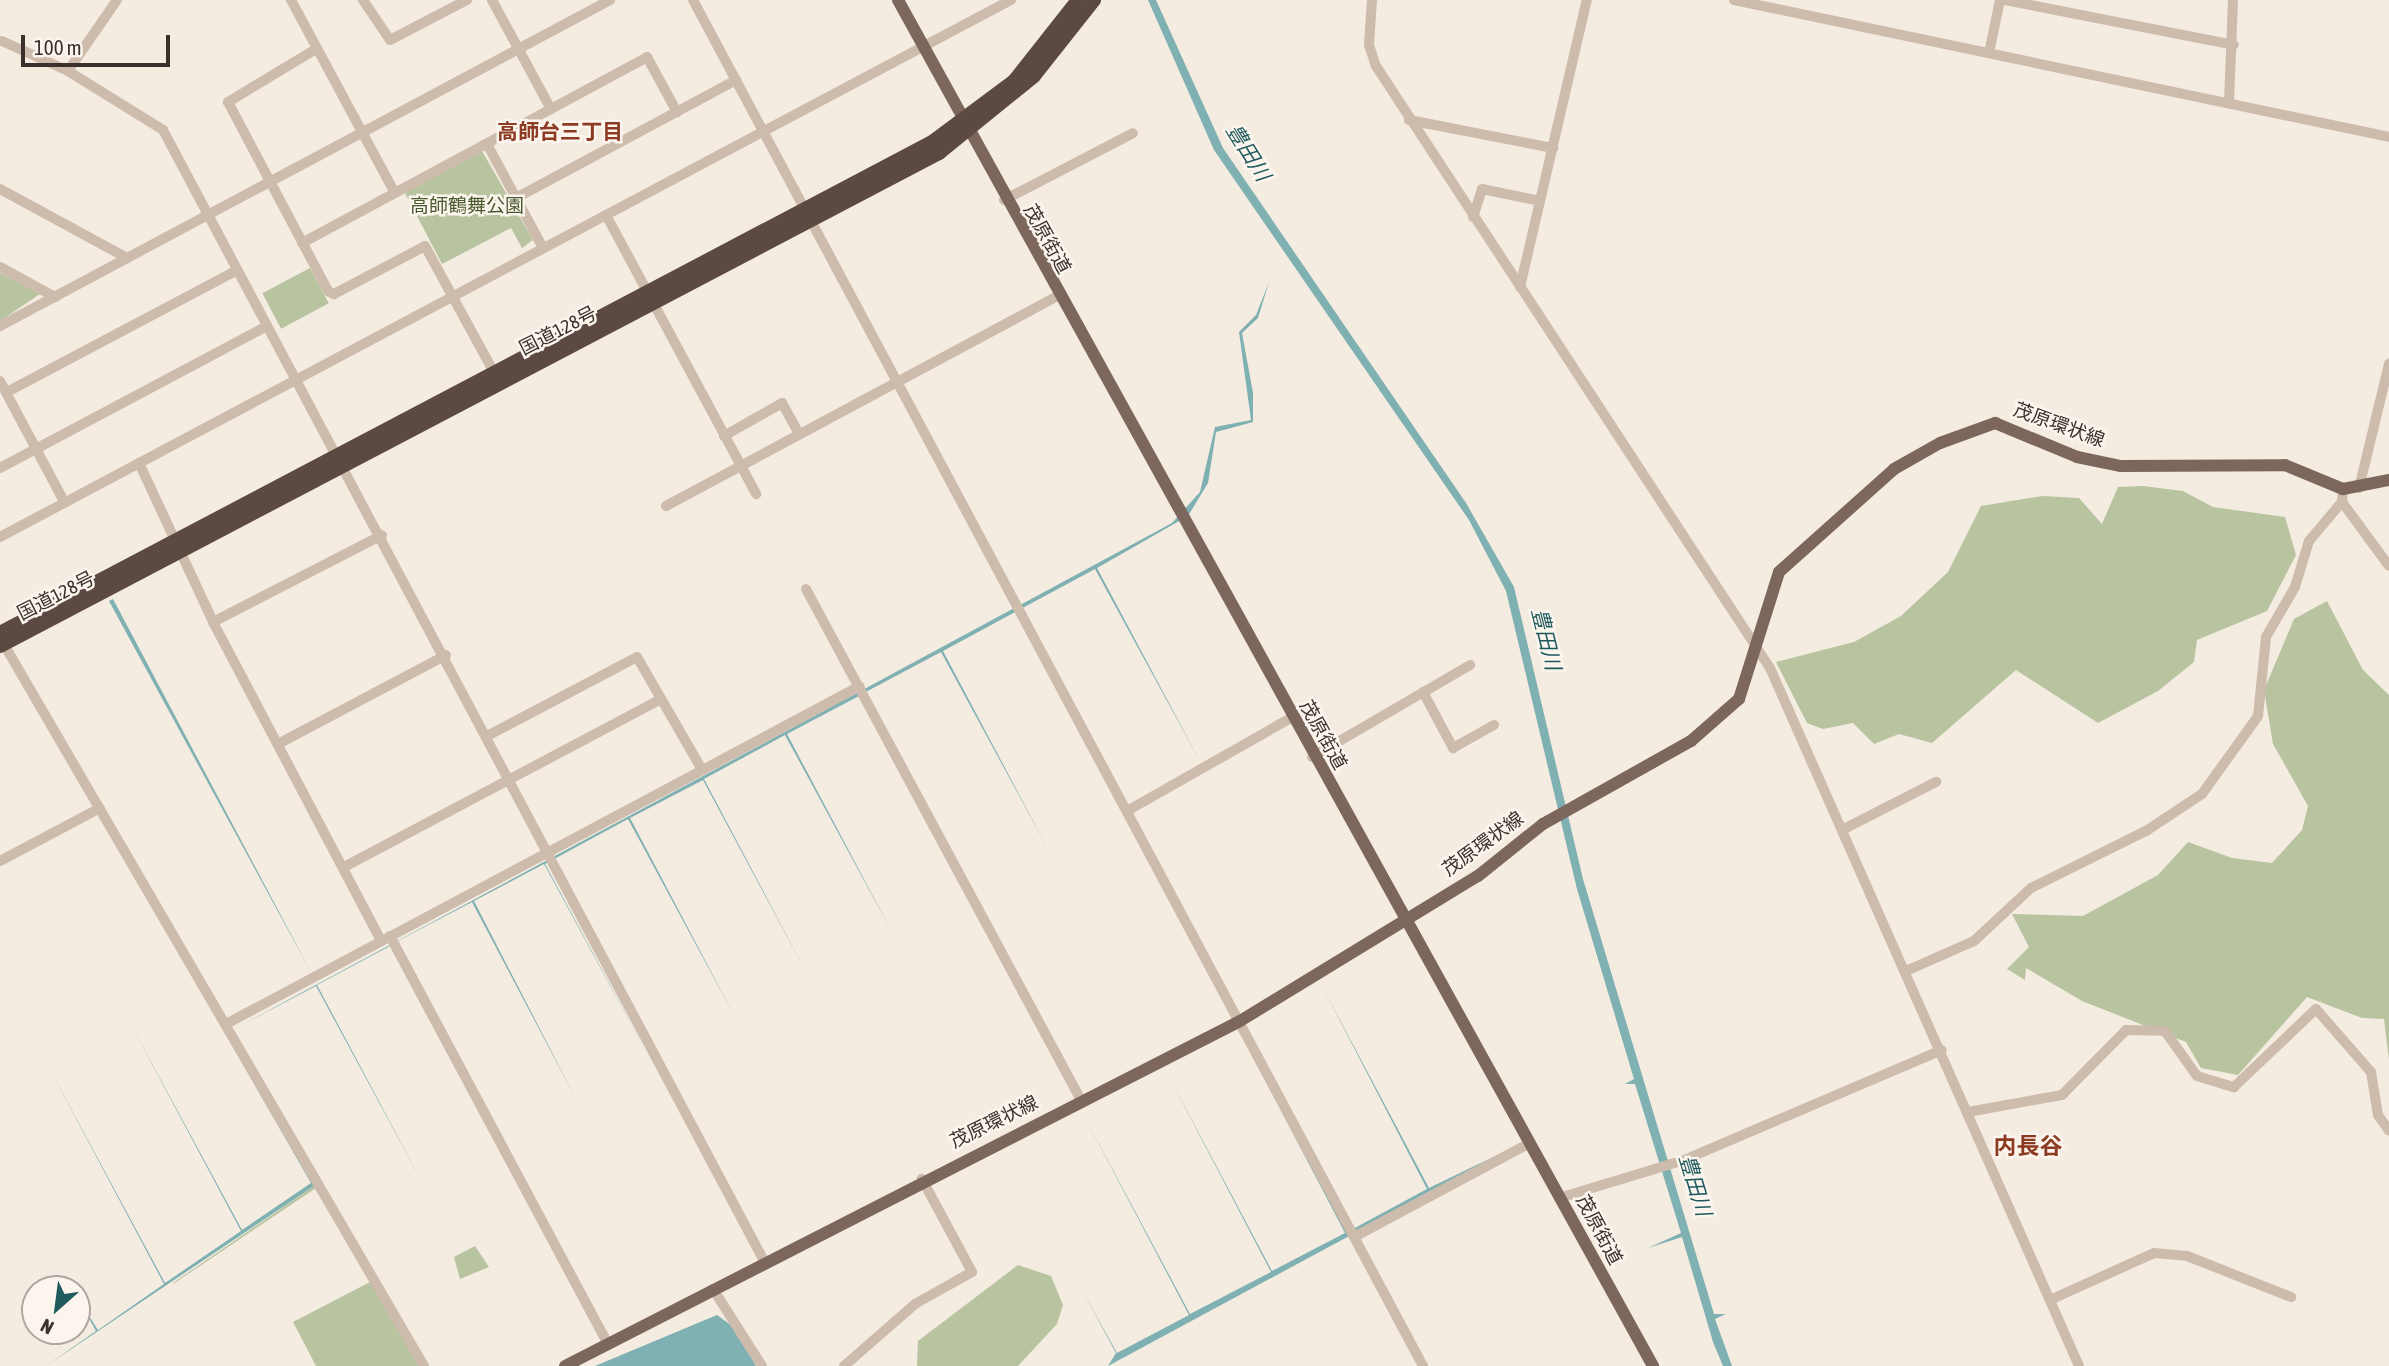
<!DOCTYPE html>
<html>
<head>
<meta charset="utf-8">
<style>
	body { margin:0 }
	#map { position:relative; width:2389px; height:1366px; overflow:hidden; background:#f4ebe1; font-family:"Asap Condensed","Noto Sans JP",sans-serif }
	div>[style] { position:absolute }
	.green>* { inset:0; background:#b8c4a0; transform-origin:0 0 }
	.water>* { inset:0; background:#7fb0b2 }
	.minor>* { height:10px; margin:-5px; padding:0 5px; transform-origin:5px; border-radius:5px; background:#cdbbac }
	.major>* { height:12px; margin:-6px; padding:0 6px; transform-origin:6px; border-radius:6px; background:#7d675c }
	.highway>* { height:14px; margin:-7px; padding:0 7px; transform-origin:7px; border-radius:7px; background:#5c4a42 }
	span { translate:-50% -50%; white-space:nowrap; text-align:center; line-height:1.15; -webkit-text-stroke:5px #fbf5ee; paint-order:stroke }
	.park-label { font-size:19px; color:#4a5a2e }
	.street-label { font-size:19px; color:#3b302b }
	.neighbourhood-label { font-size:21px; color:#8c3b22; font-weight:700 }
	.water-label { font-size:21px; color:#1f5a5e; font-style:italic }
	.quarter-label { font-size:23px; color:#8c3b22; font-weight:700 }
	.north { position:absolute; left:21px; top:1275px; width:70px; height:70px; box-sizing:border-box; background:#fbf5ee; border:2px solid #aea6a0; border-radius:50%; rotate:208deg; font-size:19px; font-weight:700; line-height:28px; text-align:center; color:#3b302b }
	.north::after { content:''; display:block; margin:auto; width:24px; height:32px; background:#1f5a5e; clip-path:polygon(50% 0,100% 100%,50% 72%,0 100%) }
	.scale { position:absolute; left:21px; top:35px; width:149px; height:32px; box-sizing:border-box; border:4px solid #3b302b; border-top:0; padding-left:9px; font-size:21px; line-height:24px; white-space:nowrap; color:#3b302b; -webkit-text-stroke:5px #fbf5ee; paint-order:stroke }
</style>
</head>
<body>
<div id="map">
	<div class="green">
		<div style="clip-path:polygon(482px 151px,533px 240px,522px 248px,511px 228px,442px 264px,405px 193px)"></div>
		<div style="left:310px;top:268px;width:40px;height:54px;rotate:62deg"></div>
		<div style="clip-path:polygon(0 273px,40px 294px,0 321px)"></div>
		<div style="clip-path:polygon(2143px 486px,2183px 491px,2213px 507px,2285px 517px,2296px 555px,2267px 611px,2197px 640px,2194px 662px,2158px 691px,2098px 723px,2016px 670px,1932px 743px,1899px 734px,1874px 744px,1853px 723px,1823px 729px,1807px 723px,1776px 662px,1854px 642px,1901px 616px,1948px 572px,1981px 506px,2042px 496px,2079px 498px,2102px 524px,2118px 487px)"></div>
		<div style="clip-path:polygon(2327px 601px,2363px 670px,2389px 695px,2389px 1060px,2384px 1019px,2362px 1018px,2307px 997px,2238px 1075px,2201px 1068px,2186px 1042px,2082px 1001px,2026px 968px,2025px 980px,2007px 969px,2029px 947px,2012px 914px,2083px 916px,2158px 875px,2188px 842px,2232px 858px,2272px 863px,2302px 830px,2308px 806px,2273px 744px,2264px 690px,2294px 619px)"></div>
		<div style="clip-path:polygon(314px 1186px,316px 1188px,173px 1284px,173px 1283px)"></div>
		<div style="clip-path:polygon(318px 1192px,419px 1365px,418px 1366px,316px 1366px,293px 1322px,370px 1282px)"></div>
		<div style="clip-path:polygon(475px 1246px,489px 1267px,460px 1279px,454px 1257px)"></div>
		<div style="clip-path:polygon(1018px 1265px,1051px 1276px,1063px 1305px,1057px 1324px,1018px 1366px,917px 1366px,918px 1341px)"></div>
	</div>
	<div class="water">
		<div style="clip-path:polygon(1148px 0,1156px 0,1223px 148px,1466px 503px,1514px 587px,1583px 879px,1714px 1314px,1726px 1314px,1715px 1319px,1732px 1366px,1723px 1366px,1713px 1342px,1682px 1237px,1648px 1248px,1681px 1233px,1635px 1084px,1625px 1084px,1634px 1079px,1577px 889px,1506px 591px,1469px 520px,1214px 150px)"></div>
		<div style="clip-path:polygon(1269px 282px,1258px 318px,1242px 333px,1253px 393px,1253px 422px,1216px 432px,1208px 483px,1188px 516px,1097px 568px,1202px 765px,1095px 569px,943px 651px,1048px 849px,941px 652px,860px 695px,964px 893px,859px 696px,787px 734px,892px 932px,785px 735px,704px 779px,807px 974px,703px 780px,630px 818px,735px 1017px,628px 819px,545px 864px,650px 1059px,544px 864px,474px 901px,577px 1101px,472px 902px,398px 941px,503px 1138px,496px 1144px,390px 946px,317px 985px,423px 1184px,316px 986px,236px 1028px,1172px 523px,1200px 492px,1215px 427px,1251px 420px,1239px 332px,1256px 315px)"></div>
		<div style="clip-path:polygon(113px 599px,312px 974px,109px 601px)"></div>
		<div style="clip-path:polygon(198px 986px,314px 1186px,46px 1366px,96px 1331px,77px 1297px,98px 1330px,164px 1284px,48px 1066px,165px 1283px,241px 1231px,130px 1023px,242px 1230px,311px 1183px)"></div>
		<div style="clip-path:polygon(1323px 988px,1429px 1188px,1518px 1145px,1108px 1366px,1116px 1353px,1082px 1290px,1117px 1353px,1189px 1315px,1083px 1114px,1190px 1314px,1271px 1272px,1168px 1075px,1272px 1271px,1345px 1233px,1242px 1036px,1353px 1229px,1427px 1189px)"></div>
		<div style="clip-path:polygon(717px 1315px,735px 1328px,756px 1366px,595px 1366px)"></div>
	</div>
	<div class="minor">
		<div style="left:291px;top:0;width:219px;rotate:61.7deg"></div>
		<div style="left:363px;top:0;width:48px;rotate:56deg"></div>
		<div style="left:390px;top:40px;width:87px;rotate:-27.5deg"></div>
		<div style="left:492px;top:0;width:124px;rotate:61.6deg"></div>
		<div style="left:693px;top:0;width:1549px;rotate:61.88deg"></div>
		<div style="left:1372px;top:0;width:45px;rotate:93.8deg"></div>
		<div style="left:1369px;top:45px;width:22px;rotate:72deg"></div>
		<div style="left:1376px;top:66px;width:719px;rotate:56.8deg"></div>
		<div style="left:1770px;top:668px;width:763px;rotate:66.12deg"></div>
		<div style="left:1734px;top:0;width:669px;rotate:11.81deg"></div>
		<div style="left:2005px;top:0;width:233px;rotate:11.1deg"></div>
		<div style="left:2px;top:41px;width:72px;rotate:24.4deg"></div>
		<div style="left:68px;top:71px;width:112px;rotate:31.8deg"></div>
		<div style="left:163px;top:130px;width:1281px;rotate:62.01deg"></div>
		<div style="left:316px;top:49px;width:103px;rotate:148.9deg"></div>
		<div style="left:228px;top:102px;width:214px;rotate:62.1deg"></div>
		<div style="left:328px;top:291px;width:7px;rotate:27deg"></div>
		<div style="left:334px;top:294px;width:103px;rotate:-27.8deg"></div>
		<div style="left:425px;top:246px;width:148px;rotate:61.4deg"></div>
		<div style="left:1989px;top:53px;width:54px;rotate:-78.3deg"></div>
		<div style="left:68px;top:71px;width:86px;rotate:-55.4deg"></div>
		<div style="left:2229px;top:103px;width:103px;rotate:-87.8deg"></div>
		<div style="left:1409px;top:120px;width:147px;rotate:11deg"></div>
		<div style="left:487px;top:144px;width:118px;rotate:61.7deg"></div>
		<div style="left:0;top:189px;width:145px;rotate:28.5deg"></div>
		<div style="left:516px;top:198px;width:250px;rotate:-28.2deg"></div>
		<div style="left:1004px;top:200px;width:145px;rotate:-27.4deg"></div>
		<div style="left:606px;top:215px;width:317px;rotate:61.7deg"></div>
		<div style="left:1473px;top:217px;width:29px;rotate:-72deg"></div>
		<div style="left:1482px;top:189px;width:59px;rotate:11.7deg"></div>
		<div style="left:302px;top:243px;width:392px;rotate:-28.3deg"></div>
		<div style="left:647px;top:57px;width:63px;rotate:61.4deg"></div>
		<div style="left:0;top:267px;width:63px;rotate:28.6deg"></div>
		<div style="left:1520px;top:287px;width:295px;rotate:-76.9deg"></div>
		<div style="left:0;top:326px;width:692px;rotate:-28.12deg"></div>
		<div style="left:0;top:381px;width:138px;rotate:62deg"></div>
		<div style="left:7px;top:392px;width:260px;rotate:-27.9deg"></div>
		<div style="left:724px;top:436px;width:67px;rotate:-29.6deg"></div>
		<div style="left:782px;top:403px;width:35px;rotate:61deg"></div>
		<div style="left:139px;top:463px;width:175px;rotate:65deg"></div>
		<div style="left:213px;top:622px;width:360px;rotate:62.2deg"></div>
		<div style="left:0;top:468px;width:302px;rotate:-28deg"></div>
		<div style="left:2359px;top:488px;width:128px;rotate:-76.4deg"></div>
		<div style="left:2342px;top:502px;width:79px;rotate:53.7deg"></div>
		<div style="left:666px;top:506px;width:444px;rotate:-28.2deg"></div>
		<div style="left:0;top:537px;width:1145px;rotate:-27.98deg"></div>
		<div style="left:806px;top:589px;width:583px;rotate:61.72deg"></div>
		<div style="left:213px;top:622px;width:190px;rotate:-27.2deg"></div>
		<div style="left:2px;top:641px;width:839px;rotate:59.8deg"></div>
		<div style="left:1423px;top:692px;width:64px;rotate:61.8deg"></div>
		<div style="left:1453px;top:748px;width:47px;rotate:-29.3deg"></div>
		<div style="left:489px;top:735px;width:167px;rotate:-27.8deg"></div>
		<div style="left:637px;top:657px;width:128px;rotate:60deg"></div>
		<div style="left:278px;top:744px;width:190px;rotate:-27.9deg"></div>
		<div style="left:1312px;top:757px;width:183px;rotate:-30.2deg"></div>
		<div style="left:1127px;top:811px;width:189px;rotate:-29.6deg"></div>
		<div style="left:1842px;top:830px;width:106px;rotate:-27.1deg"></div>
		<div style="left:0;top:861px;width:113px;rotate:-27.9deg"></div>
		<div style="left:344px;top:867px;width:357px;rotate:-27.9deg"></div>
		<div style="left:390px;top:936px;width:463px;rotate:61.9deg"></div>
		<div style="left:1906px;top:971px;width:74px;rotate:-23.8deg"></div>
		<div style="left:1974px;top:941px;width:78px;rotate:-42.9deg"></div>
		<div style="left:2031px;top:888px;width:128px;rotate:-26.4deg"></div>
		<div style="left:2146px;top:831px;width:67px;rotate:-33.5deg"></div>
		<div style="left:2202px;top:794px;width:96px;rotate:-54.3deg"></div>
		<div style="left:2258px;top:716px;width:79px;rotate:-84.2deg"></div>
		<div style="left:2266px;top:637px;width:58px;rotate:-59.9deg"></div>
		<div style="left:2295px;top:587px;width:48px;rotate:-73.1deg"></div>
		<div style="left:2309px;top:541px;width:51px;rotate:-49.8deg"></div>
		<div style="left:2342px;top:502px;width:13px;rotate:-86deg"></div>
		<div style="left:226px;top:1024px;width:718px;rotate:-28.06deg"></div>
		<div style="left:1968px;top:1112px;width:96px;rotate:-10.3deg"></div>
		<div style="left:2062px;top:1095px;width:91px;rotate:-45.4deg"></div>
		<div style="left:2126px;top:1030px;width:39px;rotate:1deg"></div>
		<div style="left:2165px;top:1031px;width:55px;rotate:54.6deg"></div>
		<div style="left:2197px;top:1076px;width:39px;rotate:17deg"></div>
		<div style="left:2234px;top:1087px;width:113px;rotate:-43.6deg"></div>
		<div style="left:2316px;top:1009px;width:84px;rotate:48.9deg"></div>
		<div style="left:2371px;top:1072px;width:44px;rotate:80.8deg"></div>
		<div style="left:2378px;top:1115px;width:19px;rotate:55deg"></div>
		<div style="left:1559px;top:1198px;width:131px;rotate:-16.9deg"></div>
		<div style="left:1684px;top:1160px;width:280px;rotate:-23.1deg"></div>
		<div style="left:1354px;top:1237px;width:197px;rotate:-28.1deg"></div>
		<div style="left:713px;top:1289px;width:91px;rotate:57.5deg"></div>
		<div style="left:2050px;top:1300px;width:114px;rotate:-24.3deg"></div>
		<div style="left:2154px;top:1253px;width:33px;rotate:5deg"></div>
		<div style="left:2187px;top:1256px;width:112px;rotate:21.5deg"></div>
		<div style="left:844px;top:1366px;width:94px;rotate:-41.1deg"></div>
		<div style="left:915px;top:1304px;width:65px;rotate:-29.3deg"></div>
		<div style="left:972px;top:1272px;width:106px;rotate:-118.3deg"></div>
	</div>
	<div class="major">
		<div style="left:898px;top:0;width:1561px;rotate:61.07deg"></div>
		<div style="left:565px;top:1366px;width:758px;rotate:-27.07deg"></div>
		<div style="left:1240px;top:1021px;width:279px;rotate:-31.4deg"></div>
		<div style="left:1478px;top:876px;width:83px;rotate:-38.7deg"></div>
		<div style="left:1543px;top:824px;width:170px;rotate:-29.3deg"></div>
		<div style="left:1691px;top:741px;width:64px;rotate:-41.2deg"></div>
		<div style="left:1739px;top:699px;width:133px;rotate:-72.5deg"></div>
		<div style="left:1779px;top:572px;width:154px;rotate:-41.8deg"></div>
		<div style="left:1894px;top:469px;width:53px;rotate:-29.5deg"></div>
		<div style="left:1940px;top:443px;width:59px;rotate:-20deg"></div>
		<div style="left:1995px;top:423px;width:89px;rotate:22.5deg"></div>
		<div style="left:2077px;top:457px;width:45px;rotate:11.6deg"></div>
		<div style="left:2121px;top:466px;width:164px;rotate:-0.3deg"></div>
		<div style="left:2285px;top:465px;width:63px;rotate:22.5deg"></div>
		<div style="left:2343px;top:489px;width:47px;rotate:-11.1deg"></div>
	</div>
	<div class="highway">
		<div style="left:0;top:633px;width:1053px;rotate:-27.78deg"></div>
		<div style="left:932px;top:142px;width:102px;rotate:-36.6deg"></div>
		<div style="left:1014px;top:81px;width:103px;rotate:-51.7deg"></div>
		<div style="left:0;top:646px;width:1061px;rotate:-27.7deg"></div>
		<div style="left:939px;top:153px;width:122px;rotate:-39deg"></div>
		<div style="left:1034px;top:76px;width:97px;rotate:-51.7deg"></div>
	</div>
	<div class="park-label">
		<span style="left:467px;top:206px">高師鶴舞公園</span>
	</div>
	<div class="street-label">
		<span style="left:1047px;top:239px;rotate:61deg">茂原街道</span>
		<span style="left:558px;top:331px;rotate:-27deg">国道128号</span>
		<span style="left:2059px;top:425px;rotate:20deg">茂原環状線</span>
		<span style="left:56px;top:596px;rotate:-27deg">国道128号</span>
		<span style="left:1323px;top:735px;rotate:61deg">茂原街道</span>
		<span style="left:1483px;top:844px;rotate:-36deg">茂原環状線</span>
		<span style="left:994px;top:1122px;rotate:-26deg">茂原環状線</span>
		<span style="left:1599px;top:1230px;rotate:62deg">茂原街道</span>
	</div>
	<div class="neighbourhood-label">
		<span style="left:560px;top:131px">高師台三丁目</span>
	</div>
	<div class="water-label">
		<span style="left:1249px;top:152px;rotate:58deg">豊田川</span>
		<span style="left:1547px;top:639px;rotate:76deg">豊田川</span>
		<span style="left:1696px;top:1185px;rotate:73deg">豊田川</span>
	</div>
	<div class="quarter-label">
		<span style="left:2028px;top:1146px">内長谷</span>
	</div>
	<div class="north">N</div>
	<div class="scale">100 m</div>
</div>
</body>
</html>
